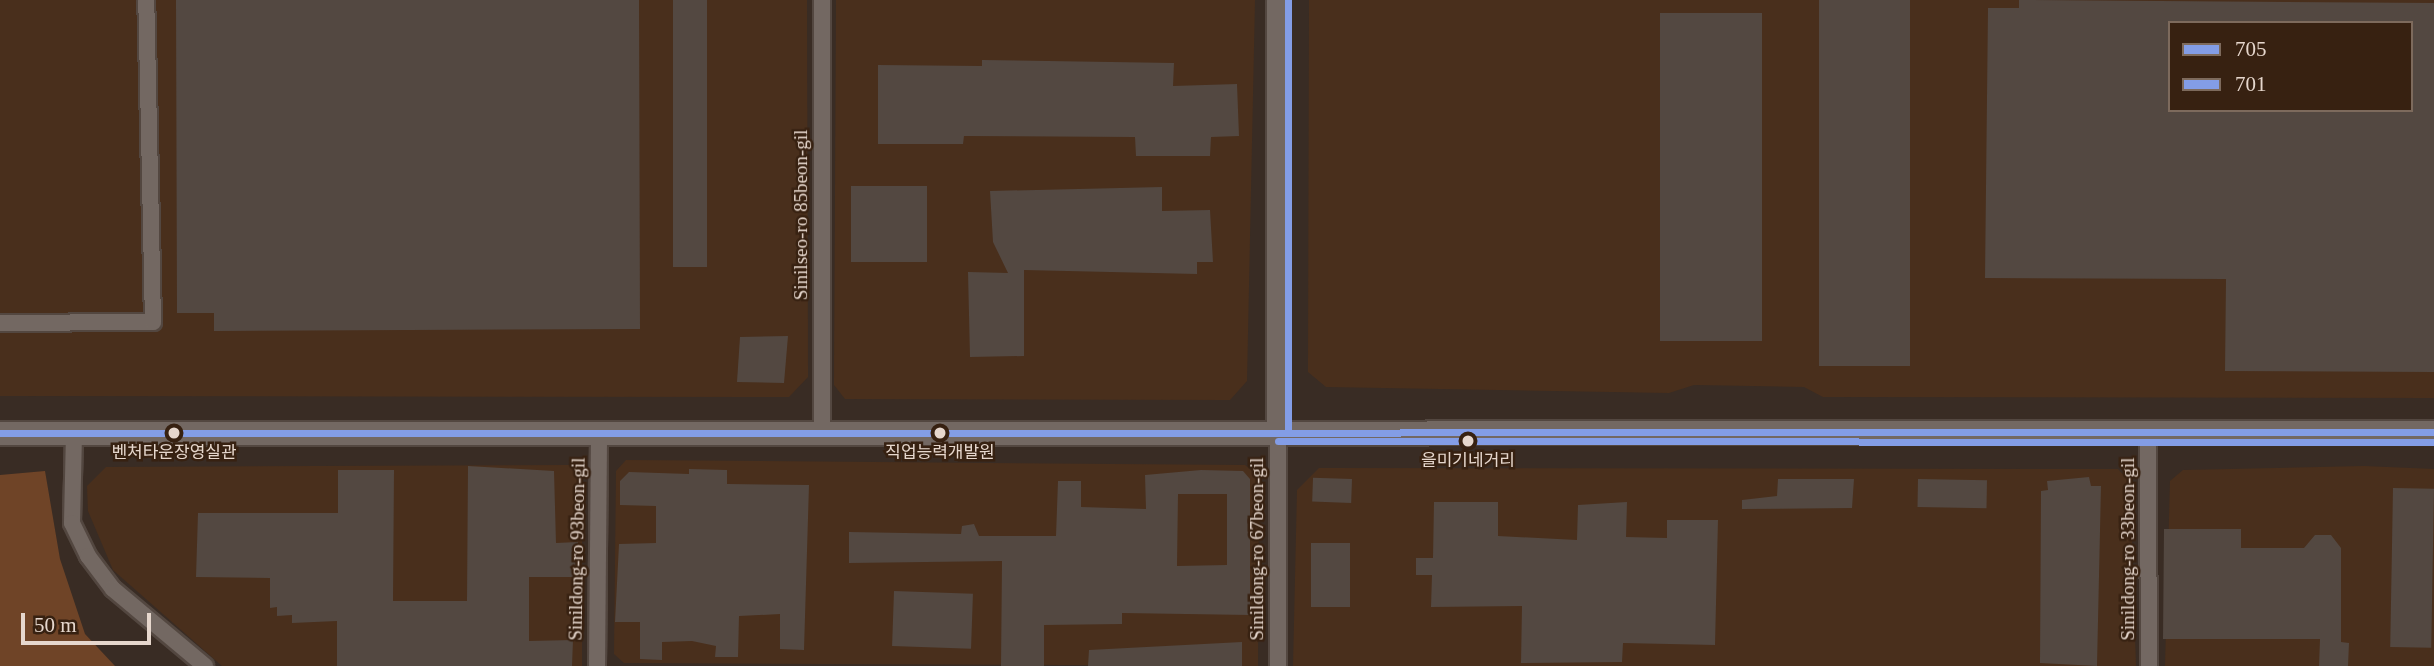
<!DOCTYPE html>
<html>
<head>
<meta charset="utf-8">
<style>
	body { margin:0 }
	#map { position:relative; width:2434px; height:666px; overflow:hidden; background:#392c24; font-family:"Times New Roman","Noto Sans KR",serif }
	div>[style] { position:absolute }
	.built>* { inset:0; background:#492f1c }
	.green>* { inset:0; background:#6f4427 }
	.building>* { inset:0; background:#534841; transform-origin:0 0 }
	.roads { filter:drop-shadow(2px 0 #534740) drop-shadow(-2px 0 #534740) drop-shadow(0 2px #534740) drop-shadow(0 -2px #534740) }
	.minor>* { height:16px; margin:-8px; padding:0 8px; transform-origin:8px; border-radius:8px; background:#736862 }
	.secondary>* { height:23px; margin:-11.5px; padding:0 11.5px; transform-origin:11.5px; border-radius:11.5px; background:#736862 }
	.bus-1>* { height:7px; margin:-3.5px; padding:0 3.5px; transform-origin:3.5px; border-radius:3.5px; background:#839de6 }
	.bus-2>* { height:7px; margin:-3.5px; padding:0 3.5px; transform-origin:3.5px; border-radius:3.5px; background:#839de6 }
	.dots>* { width:19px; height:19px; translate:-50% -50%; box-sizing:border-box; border:4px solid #372111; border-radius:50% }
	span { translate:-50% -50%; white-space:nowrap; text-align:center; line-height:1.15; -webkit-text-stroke:5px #372111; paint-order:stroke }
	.bus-label { font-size:17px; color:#e6d7cd }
	.street-label { font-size:19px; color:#e6d7cd }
	.legend { position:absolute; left:2168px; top:21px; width:245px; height:91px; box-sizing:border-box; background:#372111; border:2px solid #7d6a5c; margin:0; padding:9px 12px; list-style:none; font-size:21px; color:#e6d7cd }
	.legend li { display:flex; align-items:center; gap:14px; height:35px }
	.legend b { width:35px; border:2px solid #7d6a5c }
	.scale { position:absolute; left:21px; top:613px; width:130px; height:32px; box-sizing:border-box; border:4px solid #e6d7cd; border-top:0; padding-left:9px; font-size:21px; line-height:24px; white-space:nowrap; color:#e6d7cd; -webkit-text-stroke:5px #372111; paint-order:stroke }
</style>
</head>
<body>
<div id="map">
	<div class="built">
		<div style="clip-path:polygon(0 0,807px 0,808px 377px,789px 397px,0 396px)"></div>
		<div style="clip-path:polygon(836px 0,1255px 0,1247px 381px,1230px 400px,845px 399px,834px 385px)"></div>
		<div style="clip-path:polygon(evenodd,1309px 0,2434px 0,2434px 398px,1823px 397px,1804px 387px,1694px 385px,1669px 393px,1326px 387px,1308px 372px,1309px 0,2170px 23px,2411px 23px,2411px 110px,2170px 110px,2170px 23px)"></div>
		<div style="clip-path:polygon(626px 460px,1245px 465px,1259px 476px,1258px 666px,624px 663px,614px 654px,616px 471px)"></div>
		<div style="clip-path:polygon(569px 465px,582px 479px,582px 666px,222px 666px,113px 570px,88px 511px,87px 486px,106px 467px)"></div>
		<div style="clip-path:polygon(2364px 466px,2434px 469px,2434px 666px,2165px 666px,2170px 481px,2183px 470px)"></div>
		<div style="clip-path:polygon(1319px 468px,2118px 469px,2130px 482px,2136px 666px,1293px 666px,1297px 490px)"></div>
	</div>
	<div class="green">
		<div style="clip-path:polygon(45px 471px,60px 559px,85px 634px,115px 666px,0 666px,0 475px)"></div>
	</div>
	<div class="building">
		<div style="clip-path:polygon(176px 0,639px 0,640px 329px,214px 331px,214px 313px,177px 313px)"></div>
		<div style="left:673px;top:0;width:34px;height:267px"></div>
		<div style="left:1819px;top:0;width:91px;height:366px"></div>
		<div style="clip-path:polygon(evenodd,2019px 0,2434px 3px,2434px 372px,2225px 371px,2226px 279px,1985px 278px,1988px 8px,2019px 8px,2019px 0,2170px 23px,2411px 23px,2411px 110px,2170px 110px,2170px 23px)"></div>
		<div style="left:1762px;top:13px;width:328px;height:102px;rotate:90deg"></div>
		<div style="clip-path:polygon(982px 60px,1174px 63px,1173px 86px,1237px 84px,1239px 136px,1211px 137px,1210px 156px,1136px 156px,1135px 137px,964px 136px,963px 144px,878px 144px,878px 65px,982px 66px)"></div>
		<div style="left:851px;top:186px;width:76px;height:76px"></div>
		<div style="clip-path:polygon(1162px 187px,1162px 211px,1210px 210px,1213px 262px,1197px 262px,1197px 274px,1024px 270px,1024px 356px,970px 357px,968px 272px,1008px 273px,993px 242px,990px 191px)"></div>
		<div style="clip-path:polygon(788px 336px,784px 383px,737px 382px,740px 337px)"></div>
		<div style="clip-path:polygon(468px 466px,554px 471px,556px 543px,578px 542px,577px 577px,529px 577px,529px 641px,573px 640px,572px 666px,337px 666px,337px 621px,292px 623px,292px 615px,277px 616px,277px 607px,270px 608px,270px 578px,196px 577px,198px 513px,338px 513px,338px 470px,394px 470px,393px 601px,467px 601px)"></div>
		<div style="clip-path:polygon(689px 469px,727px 470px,727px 484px,809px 485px,804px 650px,780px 649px,780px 614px,739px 616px,738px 657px,715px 657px,716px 646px,692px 641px,662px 642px,662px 660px,640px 659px,640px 622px,615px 622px,619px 544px,656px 543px,656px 506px,620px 505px,620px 481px,629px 472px,689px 474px)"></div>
		<div style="clip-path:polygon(evenodd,1201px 470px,1243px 471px,1250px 479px,1250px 615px,1122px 613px,1122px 624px,1044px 625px,1044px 666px,1001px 666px,1002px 561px,849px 563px,849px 532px,961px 534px,962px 526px,974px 524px,979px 536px,1056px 536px,1058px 481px,1081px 481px,1081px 507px,1146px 509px,1145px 475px,1201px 470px,1178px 494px,1227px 494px,1227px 565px,1177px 566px,1178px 494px)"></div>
		<div style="clip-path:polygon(2089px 477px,2091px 486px,2101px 486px,2097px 666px,2040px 663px,2041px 491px,2048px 490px,2047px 481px)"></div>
		<div style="left:1352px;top:479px;width:24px;height:39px;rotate:92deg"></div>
		<div style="clip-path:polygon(1778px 479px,1854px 479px,1852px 508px,1742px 509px,1742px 500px,1777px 496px)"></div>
		<div style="left:1918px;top:479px;width:69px;height:28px;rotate:1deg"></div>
		<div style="left:2393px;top:488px;width:41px;height:159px;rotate:1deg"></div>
		<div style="clip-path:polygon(1434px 502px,1498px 502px,1498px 536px,1577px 540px,1578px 505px,1627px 502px,1626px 537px,1667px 538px,1667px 520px,1718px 520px,1715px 645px,1623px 643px,1622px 662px,1521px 663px,1522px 606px,1431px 607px,1432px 575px,1416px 575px,1416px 558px,1433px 558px)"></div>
		<div style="clip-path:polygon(2164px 529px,2241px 529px,2241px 548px,2304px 548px,2315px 535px,2331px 535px,2341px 548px,2341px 642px,2349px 643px,2348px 666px,2319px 666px,2320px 639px,2163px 639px)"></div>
		<div style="left:1311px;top:543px;width:39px;height:64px"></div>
		<div style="left:894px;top:591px;width:79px;height:55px;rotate:2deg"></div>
		<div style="clip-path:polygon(1242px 642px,1242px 666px,1088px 666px,1089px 650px)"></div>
	</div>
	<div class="roads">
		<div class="minor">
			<div style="left:822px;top:0;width:430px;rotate:90deg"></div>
			<div style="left:0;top:323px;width:153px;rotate:-0.4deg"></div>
			<div style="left:153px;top:322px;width:322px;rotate:-91.2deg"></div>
			<div style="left:1278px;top:431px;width:235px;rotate:90deg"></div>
			<div style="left:2148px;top:432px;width:234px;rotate:89.8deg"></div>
			<div style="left:74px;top:434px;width:89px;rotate:91.3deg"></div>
			<div style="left:72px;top:523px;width:37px;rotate:64deg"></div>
			<div style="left:88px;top:556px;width:41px;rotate:52.9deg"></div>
			<div style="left:113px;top:589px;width:120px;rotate:39.9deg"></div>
			<div style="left:597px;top:666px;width:234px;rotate:-89.5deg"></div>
		</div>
		<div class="secondary">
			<div style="left:1278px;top:431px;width:431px;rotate:-90deg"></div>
			<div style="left:0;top:433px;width:2434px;rotate:-0.02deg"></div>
		</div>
	</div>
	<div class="bus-1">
		<div style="left:0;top:433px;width:2434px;rotate:-0.02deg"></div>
	</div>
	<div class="bus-2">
		<div style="left:1288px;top:0;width:431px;rotate:90deg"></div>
		<div style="left:1278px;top:441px;width:1156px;rotate:0.05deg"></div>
	</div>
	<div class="dots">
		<div style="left:174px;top:433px;background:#e6d7cd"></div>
		<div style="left:940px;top:433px;background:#e6d7cd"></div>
		<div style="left:1468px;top:441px;background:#e6d7cd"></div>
	</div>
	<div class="bus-label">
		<span style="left:174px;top:453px">벤처타운장영실관</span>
		<span style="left:940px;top:453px">직업능력개발원</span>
		<span style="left:1468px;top:461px">을미기네거리</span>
	</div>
	<div class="street-label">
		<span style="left:801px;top:215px;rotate:-90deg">Sinilseo-ro 85beon-gil</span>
		<span style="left:577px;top:549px;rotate:-89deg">Sinildong-ro 93beon-gil</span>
		<span style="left:1257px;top:549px;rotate:-90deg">Sinildong-ro 67beon-gil</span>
		<span style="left:2128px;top:549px;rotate:-90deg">Sinildong-ro 33beon-gil</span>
	</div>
	<ul class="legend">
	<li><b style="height:9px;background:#839de6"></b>705</li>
	<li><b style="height:9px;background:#839de6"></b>701</li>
	</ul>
	<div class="scale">50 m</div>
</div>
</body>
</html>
